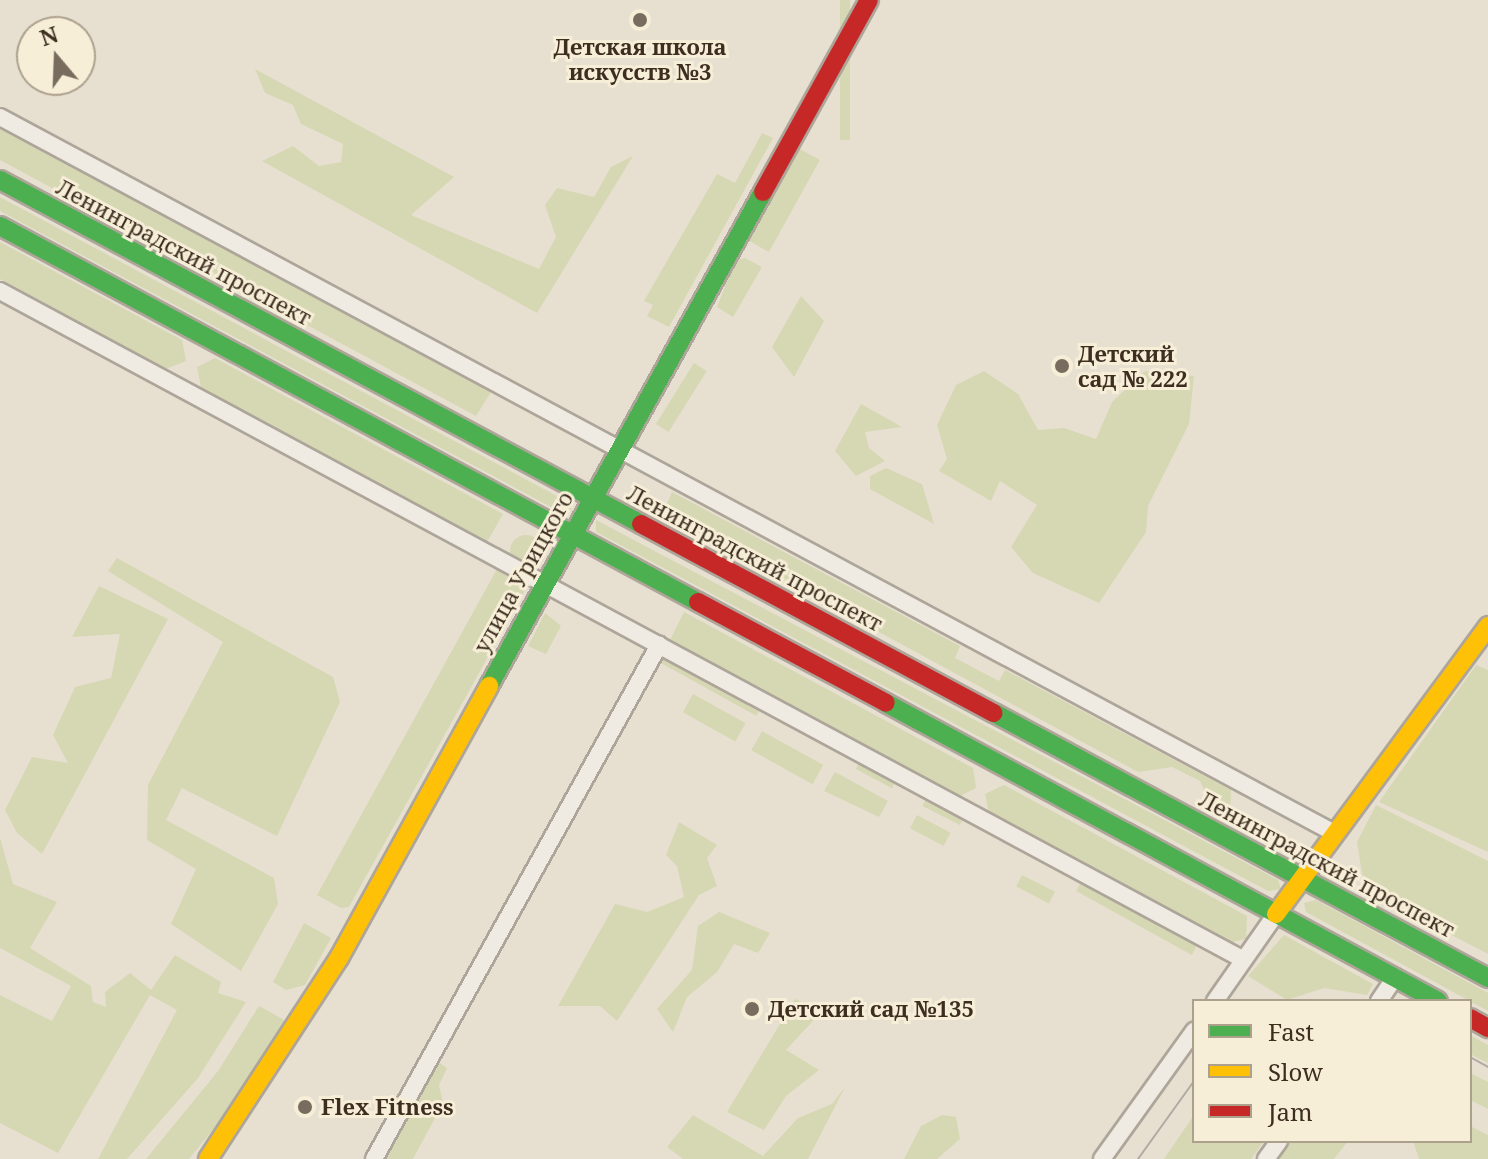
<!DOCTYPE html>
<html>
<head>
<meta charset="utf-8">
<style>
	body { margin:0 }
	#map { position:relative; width:1488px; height:1159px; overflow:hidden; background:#e7e0d1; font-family:"Noto Serif",serif }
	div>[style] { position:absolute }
	.green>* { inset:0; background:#d6d7b3; transform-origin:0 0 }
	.round { border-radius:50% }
	.roads { filter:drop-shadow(2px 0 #ada599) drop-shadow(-2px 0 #ada599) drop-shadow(0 2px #ada599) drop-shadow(0 -2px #ada599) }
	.street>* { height:16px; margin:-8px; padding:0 8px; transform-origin:8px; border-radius:8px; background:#efebe3 }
	.fast>* { height:18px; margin:-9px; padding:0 9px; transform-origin:9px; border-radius:9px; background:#4caf50 }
	.slow>* { height:18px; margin:-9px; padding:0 9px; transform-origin:9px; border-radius:9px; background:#ffc107 }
	.jam>* { height:18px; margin:-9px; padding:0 9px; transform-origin:9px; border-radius:9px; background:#c62828 }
	.tram>* { height:2px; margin:-1px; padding:0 1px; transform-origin:1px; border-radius:1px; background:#afaaa2 }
	.dots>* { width:22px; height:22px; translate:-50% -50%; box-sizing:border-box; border:4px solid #f7eed8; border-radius:50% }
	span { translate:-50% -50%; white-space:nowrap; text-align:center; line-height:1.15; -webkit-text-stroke:6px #f7eed8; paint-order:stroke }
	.poi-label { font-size:22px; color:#3d2e20; font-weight:700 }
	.left { translate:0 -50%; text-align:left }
	.street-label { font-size:22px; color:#3d2e20 }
	.legend { position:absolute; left:1192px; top:999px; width:280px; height:144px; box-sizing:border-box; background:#f7eed8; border:2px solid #ada18e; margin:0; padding:10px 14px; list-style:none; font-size:24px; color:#3d2e20 }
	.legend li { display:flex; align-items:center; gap:16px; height:40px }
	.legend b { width:40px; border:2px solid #ada18e }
	.north { position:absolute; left:16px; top:16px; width:80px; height:80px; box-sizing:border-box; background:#f7eed8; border:2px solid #ada18e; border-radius:50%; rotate:341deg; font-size:22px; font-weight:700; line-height:32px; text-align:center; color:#3d2e20 }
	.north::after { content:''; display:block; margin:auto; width:28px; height:36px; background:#786c5e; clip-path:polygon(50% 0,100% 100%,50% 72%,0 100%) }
</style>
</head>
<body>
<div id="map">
	<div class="green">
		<div style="left:840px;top:0;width:10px;height:140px"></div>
		<div style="clip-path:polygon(255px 69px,454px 177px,411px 215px,539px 269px,556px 237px,545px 205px,557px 188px,594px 197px,611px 167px,633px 156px,537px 313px,262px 161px,293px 146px,319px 166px,341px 162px,343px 144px,301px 124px,293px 105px,265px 93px)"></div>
		<div style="clip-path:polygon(0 129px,493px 389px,476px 416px,0 160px)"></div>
		<div style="clip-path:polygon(762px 133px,773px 138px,669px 327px,647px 316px,653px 305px,644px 301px,717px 174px,735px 183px)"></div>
		<div style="left:798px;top:148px;width:25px;height:105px;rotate:29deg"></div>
		<div style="clip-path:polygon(0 197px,568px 502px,572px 510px,562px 513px,0 211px)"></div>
		<div style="clip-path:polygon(0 242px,182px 340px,186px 361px,166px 369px,0 279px)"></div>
		<div style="clip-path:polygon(745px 258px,762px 267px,733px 317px,717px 307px,735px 261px)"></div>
		<div style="clip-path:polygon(801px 296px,824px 321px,794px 377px,772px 347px)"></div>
		<div style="clip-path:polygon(215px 358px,503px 514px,487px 542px,201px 388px,197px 367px)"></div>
		<div style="left:694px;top:363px;width:15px;height:72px;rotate:32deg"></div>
		<div style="clip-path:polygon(984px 371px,1018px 394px,1038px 430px,1064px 428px,1096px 439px,1112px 402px,1145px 371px,1194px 376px,1189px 424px,1148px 506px,1146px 532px,1099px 603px,1033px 573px,1011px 547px,1037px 505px,1000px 481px,991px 501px,939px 471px,947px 459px,937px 425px,956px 385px)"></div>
		<div style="clip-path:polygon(861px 404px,902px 427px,865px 432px,869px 448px,885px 461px,856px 476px,835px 451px)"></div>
		<div style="clip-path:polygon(886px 468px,922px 484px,934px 524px,870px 489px,870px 476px)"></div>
		<div style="clip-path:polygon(672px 492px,960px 646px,955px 658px,999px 681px,1005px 670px,1231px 790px,1230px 813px,1210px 804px,1200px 781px,1172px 767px,1138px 772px,673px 521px,664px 511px)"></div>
		<div style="clip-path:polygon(596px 520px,1278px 880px,1281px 889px,1268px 891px,596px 532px)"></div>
		<div class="round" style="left:510px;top:535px;width:32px;height:32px"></div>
		<div style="clip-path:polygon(117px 558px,333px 677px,340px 702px,277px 836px,182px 788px,166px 820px,274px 878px,278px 904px,241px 971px,171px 924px,196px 869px,147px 840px,148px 785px,223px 642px,108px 571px)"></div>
		<div style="clip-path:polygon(497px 569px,520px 581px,524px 592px,349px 907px,341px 908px,317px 895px)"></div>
		<div style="clip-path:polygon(99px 586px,168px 619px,42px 854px,17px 833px,5px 810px,32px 757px,68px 763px,53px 735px,75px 687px,111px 678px,120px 634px,72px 637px)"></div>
		<div style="clip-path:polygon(684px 612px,973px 768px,976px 788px,958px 797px,670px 640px)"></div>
		<div style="clip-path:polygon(545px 613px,561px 626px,546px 654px,528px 646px)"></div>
		<div style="left:663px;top:655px;width:111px;height:8px;rotate:29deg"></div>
		<div style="clip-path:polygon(1476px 665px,1488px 670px,1488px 852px,1379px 802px)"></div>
		<div style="left:693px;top:694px;width:60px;height:21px;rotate:29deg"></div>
		<div style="left:762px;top:731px;width:70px;height:22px;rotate:29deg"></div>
		<div style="left:860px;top:761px;width:41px;height:9px;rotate:28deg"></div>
		<div style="clip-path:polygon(835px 772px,888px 801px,879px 817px,824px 791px)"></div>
		<div style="clip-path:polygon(1004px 785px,1247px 916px,1246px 939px,1227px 943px,989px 813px,985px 794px)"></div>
		<div style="left:927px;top:797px;width:42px;height:10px;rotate:27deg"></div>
		<div style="clip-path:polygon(1376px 805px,1488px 861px,1488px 954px,1375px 895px,1363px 880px,1357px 842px)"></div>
		<div style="left:917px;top:815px;width:38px;height:15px;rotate:28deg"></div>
		<div style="clip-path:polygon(679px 822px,717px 845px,707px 858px,717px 886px,699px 895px,617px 1021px,600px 1006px,558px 1006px,615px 904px,647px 912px,684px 897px,677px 866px,666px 855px)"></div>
		<div style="clip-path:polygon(0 838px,13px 884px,57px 902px,30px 948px,91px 986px,93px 1002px,106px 1007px,105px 992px,130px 973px,151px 990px,175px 955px,221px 982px,218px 993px,246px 1002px,198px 1078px,127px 1159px,98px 1159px,177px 1010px,150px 995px,58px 1153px,0 1123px,0 995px,52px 1021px,71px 986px,0 948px)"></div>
		<div style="left:1022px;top:875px;width:37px;height:13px;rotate:27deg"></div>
		<div style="left:1084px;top:877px;width:132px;height:16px;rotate:29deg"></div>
		<div style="clip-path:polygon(1316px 900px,1488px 993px,1488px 1011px,1306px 912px,1304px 903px)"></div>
		<div style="clip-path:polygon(719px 912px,770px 933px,758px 953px,734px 944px,717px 972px,687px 997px,673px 1032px,657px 1009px,692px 970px,698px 926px)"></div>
		<div style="clip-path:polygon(304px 923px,331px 938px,305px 985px,286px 990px,273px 982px)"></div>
		<div style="clip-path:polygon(1284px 935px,1373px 984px,1367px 995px,1324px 988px,1287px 1000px,1248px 976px)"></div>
		<div style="clip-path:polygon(795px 999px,822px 1011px,786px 1050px,819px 1070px,786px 1096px,764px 1130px,727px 1112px)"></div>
		<div style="clip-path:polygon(259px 1006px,286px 1021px,233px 1105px,189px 1159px,146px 1159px,218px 1071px)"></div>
		<div style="clip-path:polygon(1470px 1035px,1488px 1045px,1488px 1063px,1470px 1054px)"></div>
		<div style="clip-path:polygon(437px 1061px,447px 1068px,439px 1085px,443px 1103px,413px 1159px,382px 1159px)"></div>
		<div style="clip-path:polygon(1470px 1073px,1488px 1082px,1488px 1109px,1470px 1100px)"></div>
		<div style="clip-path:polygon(845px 1087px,808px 1159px,683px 1159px,667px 1147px,693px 1115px,763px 1156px,798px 1118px,832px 1104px)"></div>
		<div style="clip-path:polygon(942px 1115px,956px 1117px,960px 1139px,937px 1159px,904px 1159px,921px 1126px)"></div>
		<div style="clip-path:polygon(1194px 1115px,1194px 1141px,1264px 1141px,1251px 1159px,1164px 1159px)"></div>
		<div style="clip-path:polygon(1470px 1126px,1488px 1135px,1488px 1159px,1419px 1159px,1413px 1141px,1470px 1141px)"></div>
		<div style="clip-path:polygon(1289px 1141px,1348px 1141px,1334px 1159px,1276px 1159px)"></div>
	</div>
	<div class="roads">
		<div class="street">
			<div style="left:0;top:117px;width:1514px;rotate:28.22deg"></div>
			<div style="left:0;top:291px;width:1412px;rotate:28.27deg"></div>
			<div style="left:1215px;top:1001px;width:106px;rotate:-55deg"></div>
			<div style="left:1379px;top:1001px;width:29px;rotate:-56deg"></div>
			<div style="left:374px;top:1159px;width:588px;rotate:-60.99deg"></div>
			<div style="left:1102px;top:1159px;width:158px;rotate:-54.3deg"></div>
			<div style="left:1266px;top:1159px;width:22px;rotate:-54deg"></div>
		</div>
		<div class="fast">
			<div style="left:0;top:180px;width:727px;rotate:28.22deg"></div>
			<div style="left:0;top:226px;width:793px;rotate:28.31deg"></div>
			<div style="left:489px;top:686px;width:565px;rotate:-60.98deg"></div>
			<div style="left:886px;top:703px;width:627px;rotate:28.36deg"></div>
			<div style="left:994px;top:713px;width:561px;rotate:28.21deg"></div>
		</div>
		<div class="slow">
			<div style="left:1276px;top:914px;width:358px;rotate:-53.6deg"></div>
			<div style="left:208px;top:1159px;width:240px;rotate:-56.9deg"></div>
			<div style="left:339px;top:958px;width:311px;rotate:-61.1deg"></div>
		</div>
		<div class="jam">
			<div style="left:763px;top:192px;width:219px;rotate:-61.1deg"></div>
			<div style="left:641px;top:524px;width:400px;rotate:28.2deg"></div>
			<div style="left:698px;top:602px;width:213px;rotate:28.2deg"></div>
			<div style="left:1470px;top:1018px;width:21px;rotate:29deg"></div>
		</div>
	</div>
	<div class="tram">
		<div style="left:1470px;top:1057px;width:21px;rotate:29deg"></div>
		<div style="left:1138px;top:1159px;width:96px;rotate:-54.3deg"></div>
	</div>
	<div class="dots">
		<div style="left:640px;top:20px;background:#786c5e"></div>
		<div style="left:1062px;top:366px;background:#786c5e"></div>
		<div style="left:752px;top:1009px;background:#786c5e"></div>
		<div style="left:305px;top:1107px;background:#786c5e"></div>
	</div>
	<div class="poi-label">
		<span style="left:640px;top:59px">Детская школа<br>искусств №3</span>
		<span class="left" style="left:1078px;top:366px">Детский<br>сад № 222</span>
		<span class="left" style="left:768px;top:1009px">Детский сад №135</span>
		<span class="left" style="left:321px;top:1107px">Flex Fitness</span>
	</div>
	<div class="street-label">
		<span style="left:184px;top:252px;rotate:28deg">Ленинградский проспект</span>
		<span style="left:755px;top:558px;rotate:28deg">Ленинградский проспект</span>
		<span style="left:523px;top:572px;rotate:-61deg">улица Урицкого</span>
		<span style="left:1327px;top:864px;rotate:28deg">Ленинградский проспект</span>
	</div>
	<ul class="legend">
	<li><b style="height:10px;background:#4caf50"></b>Fast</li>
	<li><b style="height:10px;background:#ffc107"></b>Slow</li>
	<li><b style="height:10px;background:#c62828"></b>Jam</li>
	</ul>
	<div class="north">N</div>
</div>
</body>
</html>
